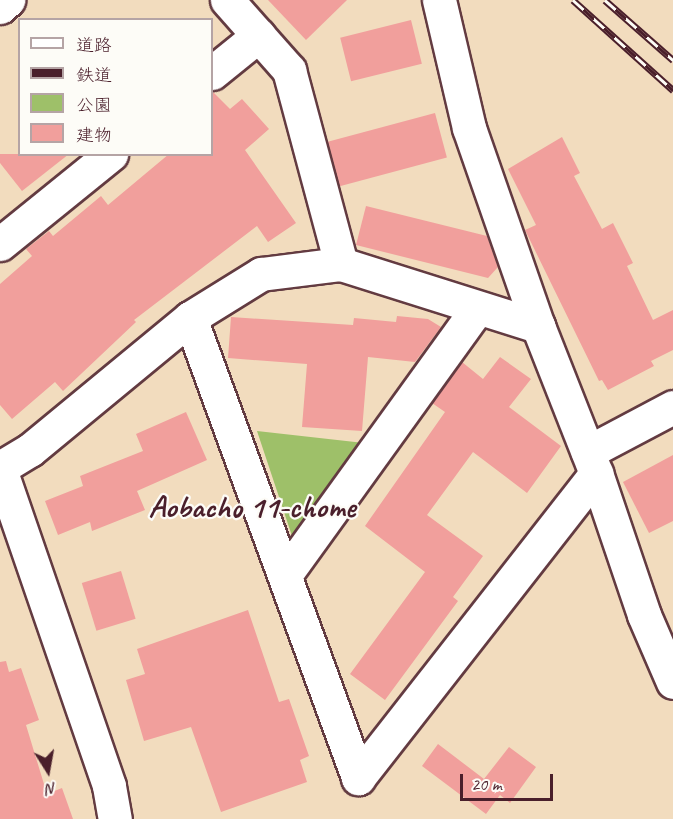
<!DOCTYPE html>
<html>
<head>
<meta charset="utf-8">
<style>
	body { margin:0 }
	#map { position:relative; width:673px; height:819px; overflow:hidden; background:#f2dcbe; font-family:Caveat,"Klee One",sans-serif }
	div>[style] { position:absolute }
	.green>* { inset:0; background:#9ec069 }
	.building>* { inset:0; background:#f19f9c; transform-origin:0 0 }
	.roads { filter:drop-shadow(2px 0 #633b41) drop-shadow(-2px 0 #633b41) drop-shadow(0 2px #633b41) drop-shadow(0 -2px #633b41) }
	.minor>* { height:33px; margin:-16.5px; padding:0 16.5px; transform-origin:16.5px; border-radius:16.5px; background:#fff }
	.rail>* { height:7px; margin-top:-3.5px; transform-origin:0; background:repeating-linear-gradient(90deg,#fdfcf7 0 14px,#4a1f2b 0 28px); box-sizing:border-box; border-block:2px solid #4a1f2b }
	span { translate:-50% -50%; white-space:nowrap; text-align:center; line-height:1.15; -webkit-text-stroke:4.5px #fdfcf7; paint-order:stroke }
	.neighbourhood-label { font-size:32px; color:#4a1f2b; font-weight:700 }
	.legend { position:absolute; left:18px; top:18px; width:195px; height:138px; box-sizing:border-box; background:#fdfcf7; border:2px solid #b5a4a5; margin:0; padding:8px 10px; list-style:none; font-size:18px; color:#4a1f2b }
	.legend li { display:flex; align-items:center; gap:12px; height:30px }
	.legend b { width:30px; border:2px solid #b5a4a5 }
	.north { position:absolute; left:18px; top:741px; width:60px; height:60px; -webkit-text-stroke:4px #fdfcf7; paint-order:stroke; rotate:169deg; font-size:16px; font-weight:700; line-height:24px; text-align:center; color:#4a1f2b }
	.north::after { content:''; display:block; margin:auto; width:21px; height:27px; background:#4a1f2b; clip-path:polygon(50% 0,100% 100%,50% 72%,0 100%) }
	.scale { position:absolute; left:460px; top:774px; width:93px; height:27px; box-sizing:border-box; border:3px solid #4a1f2b; border-top:0; padding-left:8px; font-size:18px; line-height:21px; white-space:nowrap; color:#4a1f2b; -webkit-text-stroke:4px #fdfcf7; paint-order:stroke }
</style>
</head>
<body>
<div id="map">
	<div class="green">
		<div style="clip-path:polygon(257px 431px,364px 443px,294px 542px)"></div>
	</div>
	<div class="building">
		<div style="clip-path:polygon(268px 0,347px 0,306px 40px)"></div>
		<div style="left:411px;top:20px;width:45px;height:73px;rotate:76deg"></div>
		<div style="clip-path:polygon(212px 91px,230px 109px,242px 99px,269px 129px,245px 150px,296px 223px,268px 242px,257px 226px,134px 320px,136px 322px,63px 391px,55px 382px,12px 419px,0 405px,0 284px,32px 256px,26px 249px,49px 231px,53px 236px,101px 196px,108px 205px,169px 154px,212px 154px)"></div>
		<div style="left:435px;top:113px;width:46px;height:111px;rotate:75deg"></div>
		<div style="clip-path:polygon(562px 137px,580px 173px,574px 176px,602px 229px,613px 223px,633px 263px,627px 266px,653px 320px,673px 310px,673px 350px,651px 361px,654px 366px,608px 390px,602px 380px,599px 381px,525px 230px,536px 225px,508px 169px)"></div>
		<div style="clip-path:polygon(0 154px,69px 154px,22px 191px,0 163px)"></div>
		<div style="clip-path:polygon(366px 206px,487px 236px,498px 267px,488px 278px,356px 245px)"></div>
		<div style="clip-path:polygon(397px 316px,428px 319px,441px 327px,415px 362px,368px 357px,362px 431px,302px 427px,307px 364px,228px 358px,231px 317px,353px 325px,354px 318px,396px 322px)"></div>
		<div style="clip-path:polygon(500px 357px,531px 379px,509px 407px,561px 446px,527px 493px,473px 452px,430px 511px,427px 515px,483px 556px,453px 597px,458px 601px,385px 700px,350px 674px,425px 572px,365px 526px,445px 412px,432px 403px,462px 362px,483px 379px)"></div>
		<div style="clip-path:polygon(186px 412px,207px 460px,137px 491px,145px 510px,92px 531px,90px 522px,58px 535px,45px 501px,83px 486px,80px 476px,143px 451px,136px 434px)"></div>
		<div style="clip-path:polygon(673px 455px,673px 521px,649px 533px,623px 482px)"></div>
		<div style="left:121px;top:571px;width:50px;height:41px;rotate:73deg"></div>
		<div style="clip-path:polygon(248px 610px,279px 702px,289px 699px,309px 756px,300px 760px,307px 782px,221px 812px,191px 727px,144px 741px,126px 680px,145px 674px,137px 649px)"></div>
		<div style="clip-path:polygon(6px 661px,9px 672px,21px 668px,39px 720px,26px 725px,47px 794px,62px 788px,73px 819px,0 819px,0 662px)"></div>
		<div style="clip-path:polygon(438px 744px,484px 779px,509px 747px,536px 767px,510px 803px,500px 795px,486px 814px,422px 766px)"></div>
	</div>
	<div class="roads">
		<div class="minor">
			<div style="left:227px;top:0;width:94px;rotate:48.5deg"></div>
			<div style="left:289px;top:70px;width:201px;rotate:75deg"></div>
			<div style="left:439px;top:0;width:131px;rotate:76.8deg"></div>
			<div style="left:469px;top:128px;width:210px;rotate:70.8deg"></div>
			<div style="left:538px;top:326px;width:158px;rotate:68.5deg"></div>
			<div style="left:596px;top:473px;width:150px;rotate:71.3deg"></div>
			<div style="left:644px;top:615px;width:73px;rotate:66.6deg"></div>
			<div style="left:0;top:7px;width:11px;rotate:-41deg"></div>
			<div style="left:212px;top:73px;width:60px;rotate:-39deg"></div>
			<div style="left:0;top:244px;width:143px;rotate:-39deg"></div>
			<div style="left:190px;top:318px;width:490px;rotate:69.9deg"></div>
			<div style="left:358px;top:778px;width:387px;rotate:-52deg"></div>
			<div style="left:588px;top:452px;width:96px;rotate:-27.9deg"></div>
			<div style="left:0;top:468px;width:35px;rotate:-31deg"></div>
			<div style="left:30px;top:450px;width:207px;rotate:-39.5deg"></div>
			<div style="left:190px;top:318px;width:84px;rotate:-31.8deg"></div>
			<div style="left:261px;top:274px;width:81px;rotate:-7.1deg"></div>
			<div style="left:341px;top:264px;width:207px;rotate:17.5deg"></div>
			<div style="left:0;top:469px;width:335px;rotate:71deg"></div>
			<div style="left:109px;top:786px;width:34px;rotate:80deg"></div>
			<div style="left:285px;top:575px;width:328px;rotate:-54.2deg"></div>
		</div>
	</div>
	<div class="rail">
		<div style="left:573px;top:0;width:135px;rotate:42deg"></div>
		<div style="left:605px;top:0;width:91px;rotate:41.4deg"></div>
	</div>
	<div class="neighbourhood-label">
		<span style="left:252px;top:507px">Aobacho 11-chome</span>
	</div>
	<ul class="legend">
	<li><b style="height:8px;background:#fff"></b>道路</li>
	<li><b style="height:8px;background:#4a1f2b"></b>鉄道</li>
	<li><b style="height:16px;background:#9ec069"></b>公園</li>
	<li><b style="height:16px;background:#f19f9c"></b>建物</li>
	</ul>
	<div class="north">N</div>
	<div class="scale">20 m</div>
</div>
</body>
</html>
